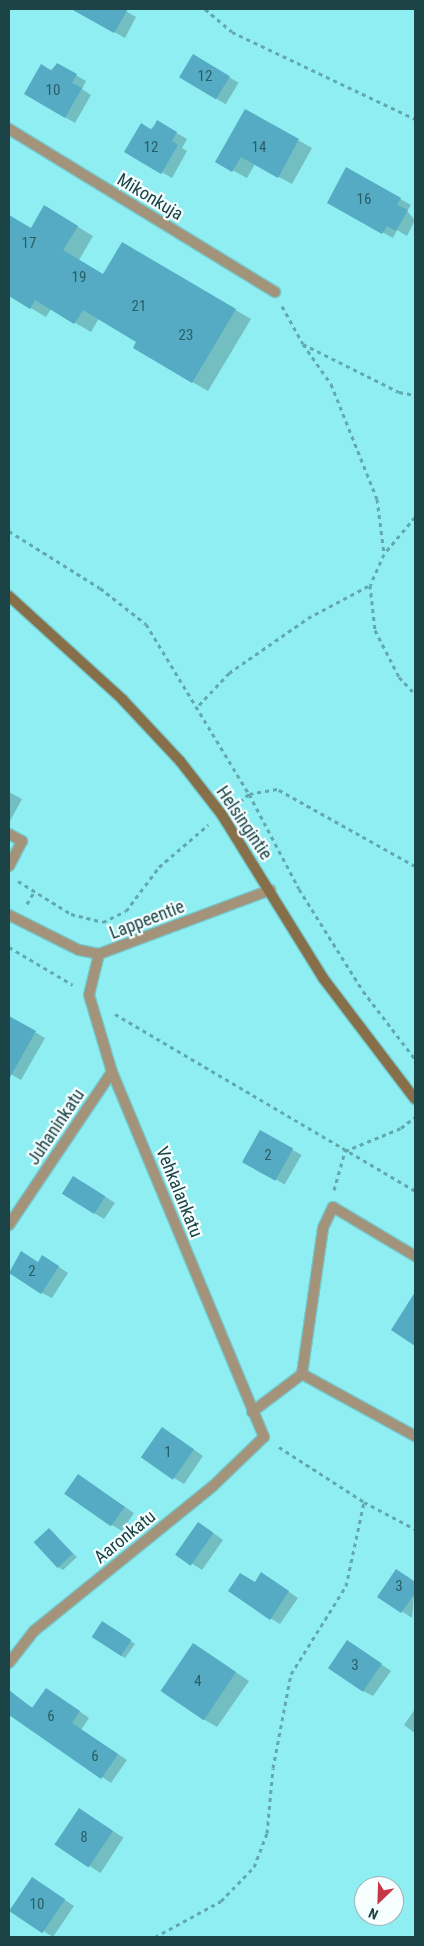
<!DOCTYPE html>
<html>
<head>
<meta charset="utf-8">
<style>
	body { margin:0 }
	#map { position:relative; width:424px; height:1946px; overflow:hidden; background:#8feef2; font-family:"Roboto Condensed",sans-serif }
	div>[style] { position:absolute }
	.shadow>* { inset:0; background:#0003; transform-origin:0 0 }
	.building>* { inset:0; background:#54abc3; transform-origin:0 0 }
	.path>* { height:3px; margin-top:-1.5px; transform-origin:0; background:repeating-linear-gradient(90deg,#61a9ad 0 4px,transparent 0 8px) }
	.roads { filter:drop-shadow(1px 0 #76c9cc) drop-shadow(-1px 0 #76c9cc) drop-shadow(0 1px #76c9cc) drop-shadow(0 -1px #76c9cc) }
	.lane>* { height:10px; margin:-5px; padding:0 5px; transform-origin:5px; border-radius:5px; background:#a3937a }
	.street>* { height:10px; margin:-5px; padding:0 5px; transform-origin:5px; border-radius:5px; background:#a3937a }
	.secondary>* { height:10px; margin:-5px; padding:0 5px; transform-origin:5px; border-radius:5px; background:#877049 }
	span { translate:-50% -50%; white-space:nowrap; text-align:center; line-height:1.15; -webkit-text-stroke:4.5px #f6feff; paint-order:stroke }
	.number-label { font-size:15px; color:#2a5e65 }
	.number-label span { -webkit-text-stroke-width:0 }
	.street-label { font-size:18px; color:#1c4446 }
	.frame { position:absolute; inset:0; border:10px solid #1c4446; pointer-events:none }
	.north { position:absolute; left:354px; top:1876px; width:50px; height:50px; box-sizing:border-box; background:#f6feff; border:1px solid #9fb4b5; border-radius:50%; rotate:204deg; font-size:14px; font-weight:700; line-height:20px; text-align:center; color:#1c4446 }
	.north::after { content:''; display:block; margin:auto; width:18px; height:22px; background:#c63647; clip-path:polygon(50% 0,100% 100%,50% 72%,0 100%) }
</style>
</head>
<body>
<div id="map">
	<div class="shadow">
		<div style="clip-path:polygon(73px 9px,122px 9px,136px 17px,125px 38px)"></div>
		<div style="left:194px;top:56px;width:52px;height:25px;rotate:31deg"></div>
		<div style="clip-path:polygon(57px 64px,86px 81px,82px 89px,91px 95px,75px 123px,25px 94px)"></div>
		<div style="clip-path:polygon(246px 111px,312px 148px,292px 184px,255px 164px,247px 178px,217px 162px)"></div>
		<div style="clip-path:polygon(158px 122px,187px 139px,182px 148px,187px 151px,172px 178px,126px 152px)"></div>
		<div style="clip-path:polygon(347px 169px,411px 205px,407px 211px,415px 220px,407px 236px,397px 230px,393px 238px,328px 202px)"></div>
		<div style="clip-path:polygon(45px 207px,93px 236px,79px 260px,104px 275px,122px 244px,251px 319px,208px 391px,134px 348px,138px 342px,99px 318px,91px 332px,51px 309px,46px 317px,14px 298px,19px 288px,9px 282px,9px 216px,31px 229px)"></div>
		<div style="clip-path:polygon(9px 792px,22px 799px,9px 823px)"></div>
		<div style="clip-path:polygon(9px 1017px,45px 1038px,21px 1080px,9px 1073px)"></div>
		<div style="left:260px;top:1131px;width:48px;height:34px;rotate:30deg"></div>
		<div style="clip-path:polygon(84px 1183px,115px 1203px,104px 1219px,94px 1213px)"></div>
		<div style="clip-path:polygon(39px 1263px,53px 1263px,68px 1273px,52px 1298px,42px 1293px)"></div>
		<div style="clip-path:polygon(173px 1435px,203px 1456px,184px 1484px,174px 1478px)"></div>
		<div style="clip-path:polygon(88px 1482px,134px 1513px,122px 1531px,112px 1525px)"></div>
		<div style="clip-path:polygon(208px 1529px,223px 1540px,202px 1570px,177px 1554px)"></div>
		<div style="clip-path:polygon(49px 1530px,77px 1557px,63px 1570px,58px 1567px)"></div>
		<div style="clip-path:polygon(407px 1576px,415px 1582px,412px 1618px,379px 1596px)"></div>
		<div style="clip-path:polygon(272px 1580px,298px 1598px,280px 1624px,270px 1618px,255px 1583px)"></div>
		<div style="clip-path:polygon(108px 1626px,135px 1644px,125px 1658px,120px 1655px)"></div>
		<div style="clip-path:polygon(194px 1644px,249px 1681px,217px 1727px,203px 1719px)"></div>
		<div style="clip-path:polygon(358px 1648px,391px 1671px,373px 1696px,363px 1691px)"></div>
		<div style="clip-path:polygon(11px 1693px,33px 1708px,56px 1695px,89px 1718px,81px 1730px,127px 1760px,111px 1783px,9px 1714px)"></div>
		<div style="clip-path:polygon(415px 1709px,415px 1733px,404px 1725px)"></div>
		<div style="left:79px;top:1809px;width:53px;height:42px;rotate:33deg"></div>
		<div style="clip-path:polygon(43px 1885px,74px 1906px,53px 1937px,11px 1911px)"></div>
	</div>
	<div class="building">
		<div style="clip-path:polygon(71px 9px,128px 9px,114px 33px)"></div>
		<div style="left:193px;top:54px;width:43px;height:27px;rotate:31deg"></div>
		<div style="clip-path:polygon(57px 63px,77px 74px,72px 83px,82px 88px,65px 118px,24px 94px,41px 64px,52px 71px)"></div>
		<div style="clip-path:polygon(245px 109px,299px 139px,278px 178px,241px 157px,232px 172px,215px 162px)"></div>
		<div style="clip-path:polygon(157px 120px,177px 132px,172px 141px,178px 145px,161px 174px,124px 152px,141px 123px,152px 130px)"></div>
		<div style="clip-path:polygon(346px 167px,401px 198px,397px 205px,408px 210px,396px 231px,387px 226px,382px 234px,327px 203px)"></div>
		<div style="clip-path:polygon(44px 205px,78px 226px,63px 250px,103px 274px,122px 242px,236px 309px,192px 383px,133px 348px,136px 342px,83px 310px,74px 324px,35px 300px,30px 309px,9px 296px,9px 215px,31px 228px)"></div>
		<div style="clip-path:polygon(9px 1016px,36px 1031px,9px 1079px)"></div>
		<div style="left:260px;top:1130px;width:38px;height:37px;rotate:29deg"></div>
		<div style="left:73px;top:1176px;width:38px;height:21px;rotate:32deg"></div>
		<div style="clip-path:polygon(21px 1251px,38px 1262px,42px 1255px,59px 1266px,41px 1294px,9px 1273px)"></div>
		<div style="clip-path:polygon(415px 1292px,415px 1346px,391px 1330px)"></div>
		<div style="left:162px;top:1427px;width:39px;height:37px;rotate:35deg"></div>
		<div style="left:78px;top:1474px;width:57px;height:24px;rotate:35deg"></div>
		<div style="left:198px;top:1522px;width:19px;height:40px;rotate:35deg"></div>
		<div style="left:49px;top:1528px;width:35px;height:21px;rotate:47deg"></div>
		<div style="clip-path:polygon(396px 1569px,415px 1582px,415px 1593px,401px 1613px,377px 1597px)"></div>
		<div style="clip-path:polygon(261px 1572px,289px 1591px,270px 1620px,228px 1591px,240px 1573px,255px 1582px)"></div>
		<div style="left:102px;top:1621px;width:35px;height:19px;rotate:33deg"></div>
		<div style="left:347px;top:1640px;width:42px;height:34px;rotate:34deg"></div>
		<div style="left:193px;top:1643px;width:52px;height:58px;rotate:34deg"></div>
		<div style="clip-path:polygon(46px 1688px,80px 1711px,72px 1723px,118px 1754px,101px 1779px,9px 1715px,9px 1690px,32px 1708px)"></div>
		<div style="left:79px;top:1808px;width:41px;height:44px;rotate:34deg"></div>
		<div style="left:32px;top:1877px;width:40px;height:41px;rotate:34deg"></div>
	</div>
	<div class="path">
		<div style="left:205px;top:9px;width:35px;rotate:40deg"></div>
		<div style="left:232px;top:32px;width:203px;rotate:25.4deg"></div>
		<div style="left:282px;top:306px;width:43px;rotate:61.1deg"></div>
		<div style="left:303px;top:344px;width:107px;rotate:26.6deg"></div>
		<div style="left:399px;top:392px;width:16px;rotate:11deg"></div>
		<div style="left:303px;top:344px;width:49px;rotate:55deg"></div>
		<div style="left:331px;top:384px;width:124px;rotate:68.2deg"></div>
		<div style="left:377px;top:499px;width:55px;rotate:82.7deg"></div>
		<div style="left:415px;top:517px;width:48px;rotate:130deg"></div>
		<div style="left:384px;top:554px;width:34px;rotate:114deg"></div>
		<div style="left:370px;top:585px;width:45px;rotate:83.7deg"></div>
		<div style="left:375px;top:630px;width:53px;rotate:62.9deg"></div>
		<div style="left:399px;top:677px;width:23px;rotate:47deg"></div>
		<div style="left:9px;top:531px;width:107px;rotate:32.1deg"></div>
		<div style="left:100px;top:588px;width:58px;rotate:38deg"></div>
		<div style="left:146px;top:624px;width:199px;rotate:58.8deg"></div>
		<div style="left:249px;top:794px;width:17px;rotate:140deg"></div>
		<div style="left:199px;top:705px;width:44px;rotate:-46.8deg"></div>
		<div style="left:229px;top:673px;width:96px;rotate:-34.8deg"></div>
		<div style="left:308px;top:618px;width:70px;rotate:-28deg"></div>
		<div style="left:415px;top:866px;width:158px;rotate:-150.8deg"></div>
		<div style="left:277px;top:789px;width:28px;rotate:170deg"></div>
		<div style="left:249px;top:794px;width:107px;rotate:62.2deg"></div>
		<div style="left:299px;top:889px;width:120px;rotate:57.9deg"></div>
		<div style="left:363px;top:991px;width:86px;rotate:52.6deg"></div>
		<div style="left:18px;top:881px;width:62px;rotate:31.9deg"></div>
		<div style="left:71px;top:914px;width:33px;rotate:14deg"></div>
		<div style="left:103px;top:922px;width:25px;rotate:-26deg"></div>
		<div style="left:126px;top:911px;width:55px;rotate:-53.1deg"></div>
		<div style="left:159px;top:867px;width:65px;rotate:-40.6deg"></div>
		<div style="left:27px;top:904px;width:16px;rotate:-60deg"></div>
		<div style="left:9px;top:947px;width:74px;rotate:30.7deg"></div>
		<div style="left:115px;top:1014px;width:348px;rotate:30.5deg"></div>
		<div style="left:334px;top:1190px;width:41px;rotate:-74.2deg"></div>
		<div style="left:345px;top:1151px;width:61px;rotate:-22.3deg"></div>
		<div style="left:401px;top:1128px;width:18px;rotate:-38deg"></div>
		<div style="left:279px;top:1447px;width:101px;rotate:32.9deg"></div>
		<div style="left:364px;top:1502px;width:58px;rotate:27.9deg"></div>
		<div style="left:155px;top:1937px;width:75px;rotate:-28.6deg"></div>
		<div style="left:221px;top:1901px;width:47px;rotate:-45.9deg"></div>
		<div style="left:254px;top:1867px;width:36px;rotate:-69deg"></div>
		<div style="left:267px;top:1833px;width:65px;rotate:-84.7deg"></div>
		<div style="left:273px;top:1768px;width:96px;rotate:-79.2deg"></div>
		<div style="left:291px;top:1674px;width:104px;rotate:-58deg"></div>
		<div style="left:346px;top:1586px;width:86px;rotate:-77.9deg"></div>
	</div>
	<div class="roads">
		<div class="lane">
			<div style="left:9px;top:834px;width:15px;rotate:28deg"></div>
			<div style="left:22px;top:841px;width:28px;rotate:117deg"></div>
			<div style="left:302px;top:1374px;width:129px;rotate:28.8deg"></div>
			<div style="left:252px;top:1412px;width:63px;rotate:-37.2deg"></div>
			<div style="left:302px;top:1374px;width:148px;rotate:-81.8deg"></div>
			<div style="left:323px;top:1228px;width:23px;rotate:-65deg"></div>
			<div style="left:333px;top:1207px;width:96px;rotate:30.9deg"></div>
		</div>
		<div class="street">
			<div style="left:9px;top:129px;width:312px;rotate:31.5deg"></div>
			<div style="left:9px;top:915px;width:78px;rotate:26.6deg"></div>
			<div style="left:79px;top:950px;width:20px;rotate:11deg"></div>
			<div style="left:99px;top:954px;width:183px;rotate:-20.5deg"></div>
			<div style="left:9px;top:1225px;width:184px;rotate:-56.1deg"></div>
			<div style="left:9px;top:1663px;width:41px;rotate:-52deg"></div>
			<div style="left:34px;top:1631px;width:230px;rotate:-39deg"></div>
			<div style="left:213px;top:1486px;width:71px;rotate:-43.9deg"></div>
			<div style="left:264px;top:1437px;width:395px;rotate:-112.6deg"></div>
			<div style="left:112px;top:1072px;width:80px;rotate:-106.6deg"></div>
			<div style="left:89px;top:995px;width:42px;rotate:-76.3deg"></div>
		</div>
		<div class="secondary">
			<div style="left:9px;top:596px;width:153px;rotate:42.3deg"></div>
			<div style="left:122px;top:699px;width:85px;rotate:46.9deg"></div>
			<div style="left:180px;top:761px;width:68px;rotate:52.1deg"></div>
			<div style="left:222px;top:815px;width:192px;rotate:58.2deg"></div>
			<div style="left:323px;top:978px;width:152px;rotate:52.8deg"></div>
		</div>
	</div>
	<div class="number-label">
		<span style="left:205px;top:77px">12</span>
		<span style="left:53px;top:91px">10</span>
		<span style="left:151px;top:148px">12</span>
		<span style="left:259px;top:148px">14</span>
		<span style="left:364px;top:200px">16</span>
		<span style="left:29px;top:244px">17</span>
		<span style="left:79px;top:278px">19</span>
		<span style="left:139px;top:307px">21</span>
		<span style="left:186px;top:336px">23</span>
		<span style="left:268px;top:1156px">2</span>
		<span style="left:32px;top:1272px">2</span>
		<span style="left:168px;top:1453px">1</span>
		<span style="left:399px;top:1587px">3</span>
		<span style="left:355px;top:1666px">3</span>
		<span style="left:198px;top:1682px">4</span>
		<span style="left:51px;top:1717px">6</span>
		<span style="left:95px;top:1757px">6</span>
		<span style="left:84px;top:1838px">8</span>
		<span style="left:37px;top:1905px">10</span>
	</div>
	<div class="street-label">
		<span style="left:150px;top:197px;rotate:31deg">Mikonkuja</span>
		<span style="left:244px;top:823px;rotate:56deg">Helsingintie</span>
		<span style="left:147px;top:920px;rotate:-21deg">Lappeentie</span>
		<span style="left:56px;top:1127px;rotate:-56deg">Juhaninkatu</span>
		<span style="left:179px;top:1192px;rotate:68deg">Vehkalankatu</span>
		<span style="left:125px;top:1537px;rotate:-39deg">Aaronkatu</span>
	</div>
	<div class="frame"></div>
	<div class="north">N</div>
</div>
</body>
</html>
